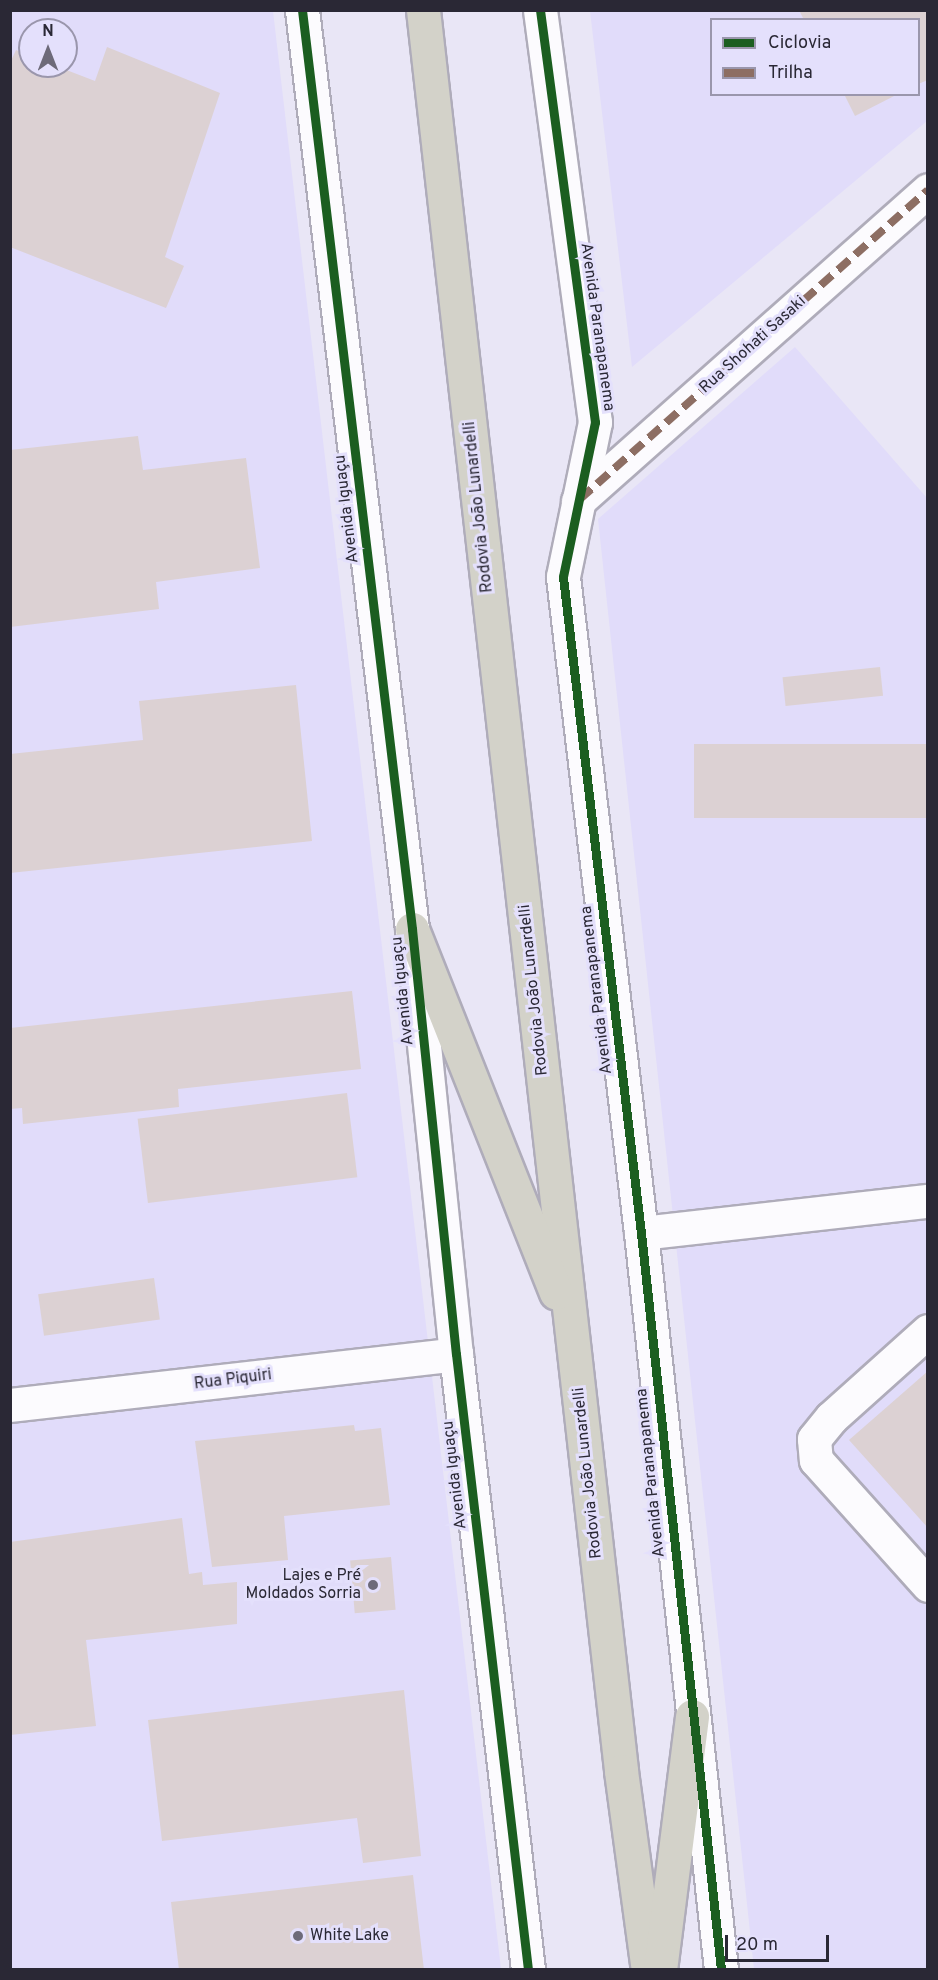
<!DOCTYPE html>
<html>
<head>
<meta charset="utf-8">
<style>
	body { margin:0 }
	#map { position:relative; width:938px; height:1980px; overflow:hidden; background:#e9e6f6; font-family:Overpass,sans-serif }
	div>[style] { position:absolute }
	.built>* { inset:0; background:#e1dcfa }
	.building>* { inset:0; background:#dcd1d3; transform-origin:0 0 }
	.roads { filter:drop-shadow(2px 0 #afacba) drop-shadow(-2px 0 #afacba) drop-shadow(0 2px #afacba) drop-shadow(0 -2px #afacba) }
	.minor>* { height:33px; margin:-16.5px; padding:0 16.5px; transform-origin:16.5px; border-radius:16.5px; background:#fcfbfe }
	.highway>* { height:33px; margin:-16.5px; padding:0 16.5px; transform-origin:16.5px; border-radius:16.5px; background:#d3d2c9 }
	.quiet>* { height:8px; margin-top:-4px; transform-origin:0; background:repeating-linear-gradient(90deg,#8d6e63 0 15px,transparent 0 23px) }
	.cycleway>* { height:9px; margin:-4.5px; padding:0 4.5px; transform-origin:4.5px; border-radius:4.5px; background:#1b5e20 }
	.dots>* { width:16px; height:16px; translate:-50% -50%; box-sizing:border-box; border:3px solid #e4e0fc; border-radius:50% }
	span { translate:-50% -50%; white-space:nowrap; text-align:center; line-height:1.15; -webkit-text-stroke:6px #e4e0fc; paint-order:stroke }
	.street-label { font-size:16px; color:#2a2835 }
	.poi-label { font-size:16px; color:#2a2835 }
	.right { translate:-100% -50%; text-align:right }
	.left { translate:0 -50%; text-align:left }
	.frame { position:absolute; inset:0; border:12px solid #2a2835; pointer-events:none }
	.legend { position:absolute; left:710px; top:18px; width:210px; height:78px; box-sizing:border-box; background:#e4e0fc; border:2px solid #9a96ac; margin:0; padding:8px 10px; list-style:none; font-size:18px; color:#2a2835 }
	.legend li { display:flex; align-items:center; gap:12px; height:30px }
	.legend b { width:30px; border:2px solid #9a96ac }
	.north { position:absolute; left:18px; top:18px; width:60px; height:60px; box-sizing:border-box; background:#e4e0fc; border:2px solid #9a96ac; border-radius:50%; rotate:0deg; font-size:16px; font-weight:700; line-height:24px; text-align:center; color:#2a2835 }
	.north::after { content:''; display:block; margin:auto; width:21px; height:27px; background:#6d6a79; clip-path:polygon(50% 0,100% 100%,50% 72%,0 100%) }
	.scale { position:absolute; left:725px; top:1935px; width:104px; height:27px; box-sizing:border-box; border:3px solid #2a2835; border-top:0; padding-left:8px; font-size:18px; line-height:21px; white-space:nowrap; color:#2a2835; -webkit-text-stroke:4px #e4e0fc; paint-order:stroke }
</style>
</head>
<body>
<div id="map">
	<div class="built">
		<div style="clip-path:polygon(evenodd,11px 11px,273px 11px,501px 1969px,11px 1970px,11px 11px,30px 30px,66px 30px,66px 66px,30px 66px,30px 30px)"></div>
		<div style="clip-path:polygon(evenodd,590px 11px,927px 11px,927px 121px,632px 367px,590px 11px,712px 20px,918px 20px,918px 94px,712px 94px,712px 20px)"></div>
		<div style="clip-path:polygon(795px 347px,927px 498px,927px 1969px,754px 1969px,598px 519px)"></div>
	</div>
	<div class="building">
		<div style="clip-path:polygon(799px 10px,928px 10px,928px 80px,918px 84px,918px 20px,804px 20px)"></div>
		<div style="clip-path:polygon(107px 47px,220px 93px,165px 257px,184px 266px,166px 308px,10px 247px,10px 63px,16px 50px,30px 56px,30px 66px,56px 66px,95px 81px)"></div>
		<div style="clip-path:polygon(844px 94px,898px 94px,855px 116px)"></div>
		<div style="clip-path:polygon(138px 436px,143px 470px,246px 458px,260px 568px,156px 582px,159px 609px,10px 627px,10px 450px)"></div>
		<div style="left:880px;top:667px;width:29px;height:98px;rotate:84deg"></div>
		<div style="clip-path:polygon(296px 685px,312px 841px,10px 873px,10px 754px,143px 740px,139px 701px)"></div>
		<div style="left:928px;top:744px;width:74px;height:234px;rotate:90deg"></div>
		<div style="clip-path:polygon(352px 991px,361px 1069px,178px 1089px,179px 1107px,23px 1124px,22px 1108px,10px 1109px,10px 1028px)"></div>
		<div style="left:347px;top:1093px;width:85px;height:211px;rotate:83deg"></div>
		<div style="left:154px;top:1278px;width:42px;height:117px;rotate:82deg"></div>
		<div style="clip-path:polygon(928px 1371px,928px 1528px,849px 1440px)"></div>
		<div style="clip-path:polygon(354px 1425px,355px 1431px,381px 1428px,390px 1505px,284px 1516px,288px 1560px,212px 1567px,195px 1441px)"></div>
		<div style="clip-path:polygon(182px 1518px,189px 1574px,202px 1572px,203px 1585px,237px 1582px,237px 1624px,86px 1640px,96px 1726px,10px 1735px,10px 1542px)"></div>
		<div style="left:391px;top:1557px;width:53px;height:41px;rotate:85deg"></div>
		<div style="clip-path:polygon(404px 1690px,421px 1856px,363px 1863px,357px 1818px,162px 1841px,148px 1720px)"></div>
		<div style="clip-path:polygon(413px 1875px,424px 1970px,179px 1970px,171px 1902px)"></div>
	</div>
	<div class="roads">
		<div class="minor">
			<div style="left:302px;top:10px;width:926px;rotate:83.17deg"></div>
			<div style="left:412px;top:929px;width:427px;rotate:84.1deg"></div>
			<div style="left:456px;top:1354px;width:620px;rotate:83.33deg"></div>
			<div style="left:540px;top:10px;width:416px;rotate:82.4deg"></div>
			<div style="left:595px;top:422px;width:158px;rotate:101.7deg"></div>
			<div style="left:563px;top:577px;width:661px;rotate:83.22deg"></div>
			<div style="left:641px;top:1233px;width:741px;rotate:83.8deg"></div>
			<div style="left:578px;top:501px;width:468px;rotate:-41.6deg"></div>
			<div style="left:641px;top:1233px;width:289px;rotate:-6.4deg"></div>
			<div style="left:928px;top:1331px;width:130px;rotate:138.1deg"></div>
			<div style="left:831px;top:1418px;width:27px;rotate:129deg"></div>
			<div style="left:814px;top:1439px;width:21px;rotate:85deg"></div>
			<div style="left:816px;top:1460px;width:168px;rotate:48.1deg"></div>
			<div style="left:10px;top:1405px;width:449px;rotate:-6.5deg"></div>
		</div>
		<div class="highway">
			<div style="left:423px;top:10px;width:1772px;rotate:83.58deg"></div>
			<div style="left:621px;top:1771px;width:201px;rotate:82.3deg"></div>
			<div style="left:412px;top:929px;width:391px;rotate:68.4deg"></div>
			<div style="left:660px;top:1970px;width:256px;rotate:-82.8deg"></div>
		</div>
	</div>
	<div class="quiet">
		<div style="left:580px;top:499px;width:465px;rotate:-41.6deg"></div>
	</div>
	<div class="cycleway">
		<div style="left:302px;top:10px;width:926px;rotate:83.17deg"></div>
		<div style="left:412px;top:929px;width:427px;rotate:84.1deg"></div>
		<div style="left:456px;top:1354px;width:620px;rotate:83.33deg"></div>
		<div style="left:540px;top:10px;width:416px;rotate:82.4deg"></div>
		<div style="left:595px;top:422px;width:158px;rotate:101.7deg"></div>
		<div style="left:563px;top:577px;width:661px;rotate:83.22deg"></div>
		<div style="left:641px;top:1233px;width:741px;rotate:83.8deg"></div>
	</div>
	<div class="dots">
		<div style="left:373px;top:1585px;background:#6d6a79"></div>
		<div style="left:298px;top:1936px;background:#6d6a79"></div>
	</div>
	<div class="street-label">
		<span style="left:597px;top:327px;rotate:82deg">Avenida Paranapanema</span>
		<span style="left:753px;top:345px;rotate:-42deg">Rua Shohati Sasaki</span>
		<span style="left:479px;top:507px;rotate:-96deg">Rodovia João Lunardelli</span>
		<span style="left:347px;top:509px;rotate:-97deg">Avenida Iguaçu</span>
		<span style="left:534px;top:990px;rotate:-96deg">Rodovia João Lunardelli</span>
		<span style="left:597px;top:990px;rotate:-97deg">Avenida Paranapanema</span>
		<span style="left:403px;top:991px;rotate:-96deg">Avenida Iguaçu</span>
		<span style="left:233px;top:1380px;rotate:-7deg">Rua Piquiri</span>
		<span style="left:588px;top:1473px;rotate:-96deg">Rodovia João Lunardelli</span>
		<span style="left:651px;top:1473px;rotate:-96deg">Avenida Paranapanema</span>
		<span style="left:455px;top:1475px;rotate:-97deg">Avenida Iguaçu</span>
	</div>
	<div class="poi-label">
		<span class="right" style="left:361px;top:1585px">Lajes e Pré<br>Moldados Sorria</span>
		<span class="left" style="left:310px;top:1936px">White Lake</span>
	</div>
	<div class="frame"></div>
	<ul class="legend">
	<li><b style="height:8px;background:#1b5e20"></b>Ciclovia</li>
	<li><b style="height:8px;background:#8d6e63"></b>Trilha</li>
	</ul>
	<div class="north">N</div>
	<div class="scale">20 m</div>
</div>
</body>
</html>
